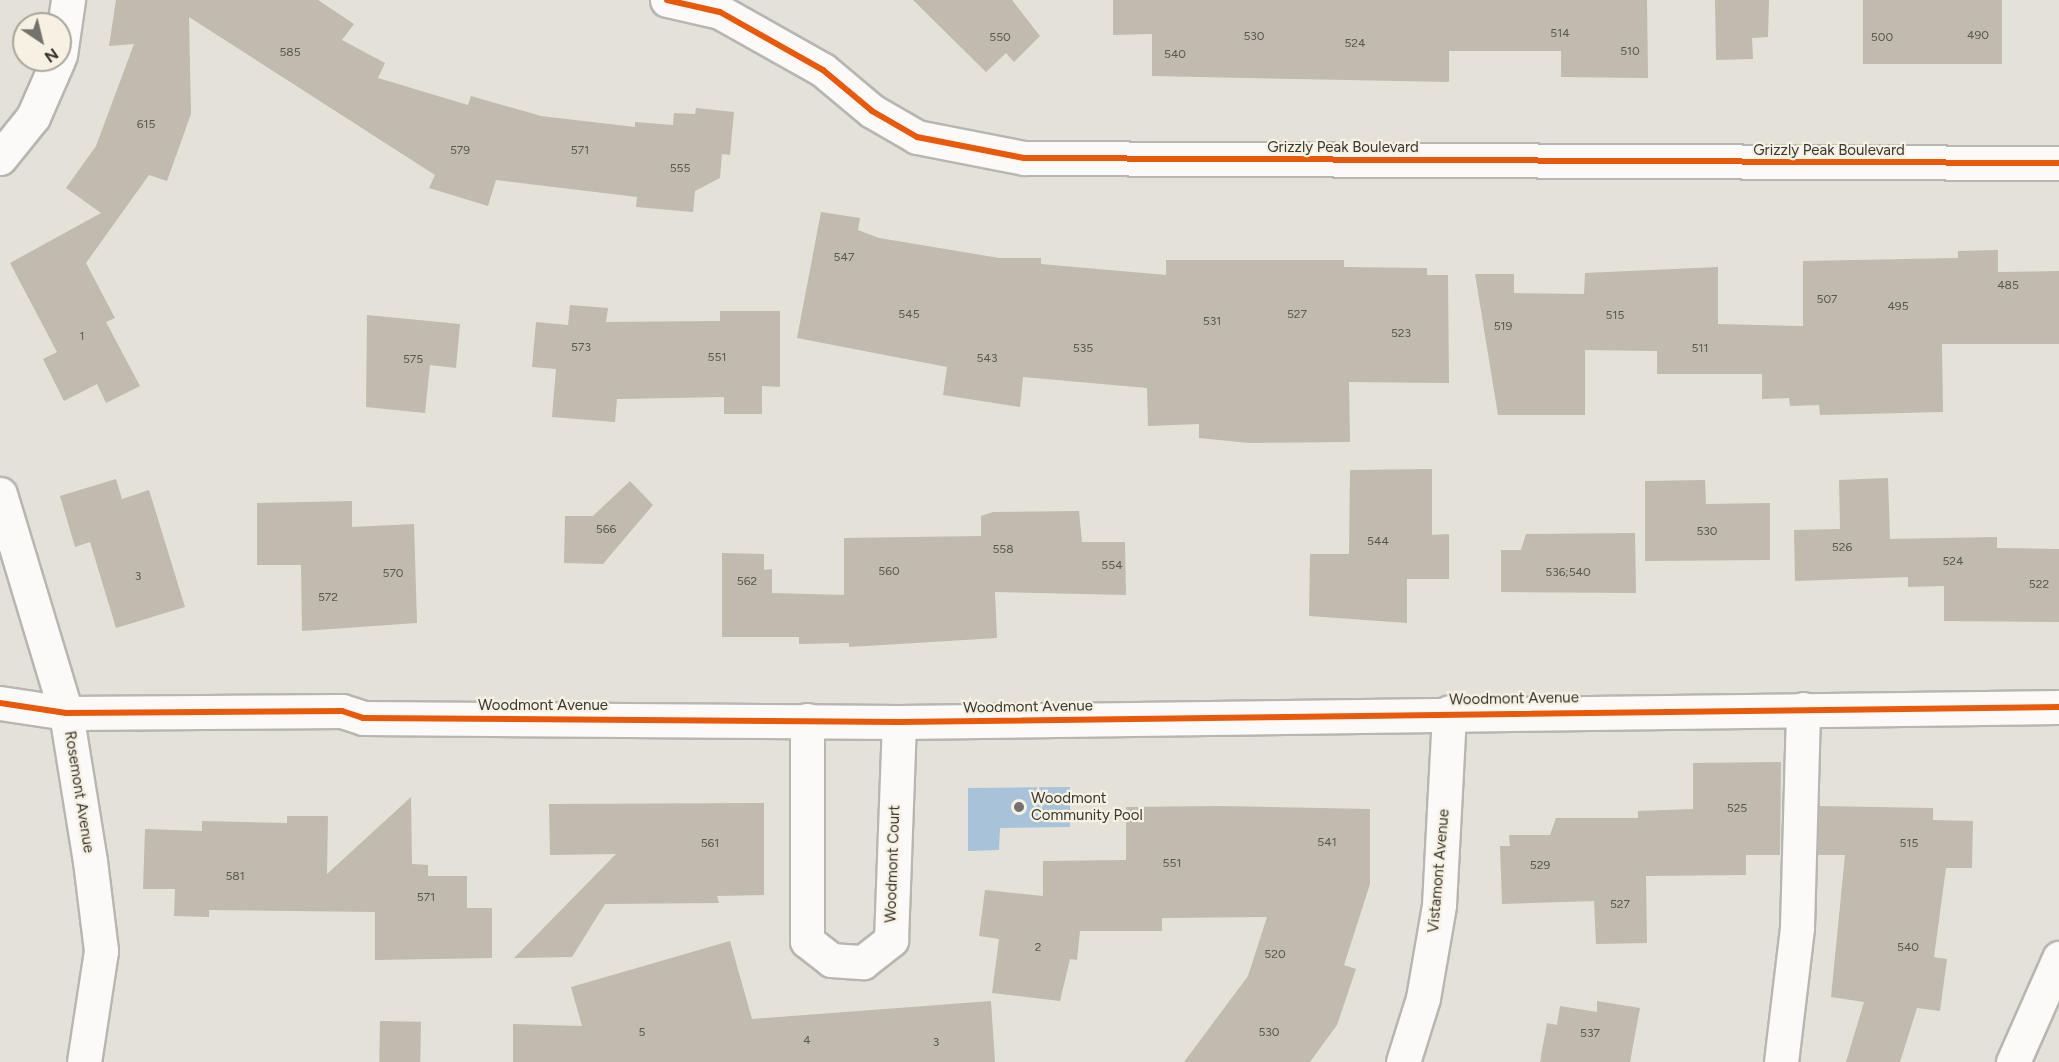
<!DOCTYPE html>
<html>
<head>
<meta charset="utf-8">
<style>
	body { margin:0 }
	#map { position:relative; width:2059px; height:1062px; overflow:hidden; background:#e4e1d9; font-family:Figtree,sans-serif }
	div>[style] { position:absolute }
	.water>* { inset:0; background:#a8c2da }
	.building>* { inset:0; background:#c1baae; transform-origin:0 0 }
	.roads { filter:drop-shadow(2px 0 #b8b6b0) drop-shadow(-2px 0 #b8b6b0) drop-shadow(0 2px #b8b6b0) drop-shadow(0 -2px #b8b6b0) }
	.minor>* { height:33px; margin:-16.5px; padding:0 16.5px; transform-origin:16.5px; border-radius:16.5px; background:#fbfaf9 }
	.cycleway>* { height:6px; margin:-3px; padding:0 3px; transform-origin:3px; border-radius:3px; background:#e8590c }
	.dots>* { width:16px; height:16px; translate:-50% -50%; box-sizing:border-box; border:3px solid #f6f1e2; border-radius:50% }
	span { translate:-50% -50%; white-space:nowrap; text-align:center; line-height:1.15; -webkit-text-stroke:4.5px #f6f1e2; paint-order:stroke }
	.number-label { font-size:12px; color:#5a5750 }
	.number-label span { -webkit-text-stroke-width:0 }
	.street-label { font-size:15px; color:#383631 }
	.poi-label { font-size:15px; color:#383631 }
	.left { translate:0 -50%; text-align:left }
	.north { position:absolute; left:12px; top:12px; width:60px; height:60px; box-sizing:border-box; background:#f6f1e2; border:2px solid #aaa69b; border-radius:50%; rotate:145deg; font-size:16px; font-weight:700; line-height:24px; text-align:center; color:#383631 }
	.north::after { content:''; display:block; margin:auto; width:21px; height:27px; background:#74726c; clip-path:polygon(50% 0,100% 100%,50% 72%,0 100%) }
</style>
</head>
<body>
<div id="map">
	<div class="water">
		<div style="clip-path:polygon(1070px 787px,1070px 827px,1000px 828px,999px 850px,968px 851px,968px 788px)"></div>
	</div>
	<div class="building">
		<div style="clip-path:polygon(116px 0,318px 0,354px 24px,342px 40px,385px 63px,378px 78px,468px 105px,471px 96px,541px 116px,635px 127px,635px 122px,673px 125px,674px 113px,695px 114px,696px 108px,734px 112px,730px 155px,722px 154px,720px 178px,695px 191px,693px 212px,636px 207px,637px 197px,496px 180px,488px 206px,429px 188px,435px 175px,189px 17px,191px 114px,167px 181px,149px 175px,86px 263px,115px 318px,106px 322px,140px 386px,106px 403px,97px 384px,64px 401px,43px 359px,57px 352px,10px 263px,101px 213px,66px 188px,96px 146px,134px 44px,109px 46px)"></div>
		<div style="clip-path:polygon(913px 0,1012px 0,1040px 36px,1014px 62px,1006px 53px,986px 72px)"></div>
		<div style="clip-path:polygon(1113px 0,1647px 0,1648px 78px,1561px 77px,1561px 51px,1449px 51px,1449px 82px,1152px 76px,1152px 34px,1113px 35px)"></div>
		<div style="clip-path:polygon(1715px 0,1769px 0,1768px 37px,1752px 38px,1753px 59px,1716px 60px)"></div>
		<div style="left:1863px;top:0;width:139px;height:64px"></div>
		<div style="clip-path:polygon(821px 212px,860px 218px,858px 230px,879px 238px,999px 258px,1041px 258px,1041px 264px,1166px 275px,1166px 260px,1344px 260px,1344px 267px,1427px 268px,1427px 275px,1448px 275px,1449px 383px,1349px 382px,1350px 442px,1249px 443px,1199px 438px,1199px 424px,1148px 426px,1147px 388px,1023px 377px,1020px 407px,943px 395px,947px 367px,797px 338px)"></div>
		<div style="clip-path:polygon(1998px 250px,1998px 272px,2059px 271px,2059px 344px,1942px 344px,1943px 412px,1820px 415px,1819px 405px,1790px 406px,1789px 398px,1762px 399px,1762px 374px,1657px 374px,1657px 351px,1585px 350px,1585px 415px,1498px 415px,1475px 274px,1514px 274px,1514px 293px,1584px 294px,1585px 273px,1718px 267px,1718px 324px,1803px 326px,1803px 261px,1958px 258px,1958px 251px)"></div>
		<div style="clip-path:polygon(570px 305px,608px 308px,606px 322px,720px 321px,720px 311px,780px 311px,780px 387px,762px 386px,762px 414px,724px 414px,724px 397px,617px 399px,615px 422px,552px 417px,556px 369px,532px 367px,536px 322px,568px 325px)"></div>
		<div style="clip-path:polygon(367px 315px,460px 324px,456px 368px,430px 365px,425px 413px,366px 407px)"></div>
		<div style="clip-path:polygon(1432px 469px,1432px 535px,1449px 534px,1449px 579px,1407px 579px,1407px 623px,1309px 616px,1310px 554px,1349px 554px,1350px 470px)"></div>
		<div style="clip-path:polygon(1888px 478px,1890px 539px,1997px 537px,1997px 548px,2059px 549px,2059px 622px,1944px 621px,1944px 586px,1908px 587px,1908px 577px,1795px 581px,1794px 530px,1840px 529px,1839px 480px)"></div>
		<div style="clip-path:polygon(116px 479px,122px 499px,149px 490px,185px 607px,116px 628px,90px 542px,75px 547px,60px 496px)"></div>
		<div style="clip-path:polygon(1705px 480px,1706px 504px,1770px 503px,1770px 560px,1645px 561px,1645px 481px)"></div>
		<div style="clip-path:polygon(630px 481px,653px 505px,603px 564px,564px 563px,565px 516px,593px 516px)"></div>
		<div style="clip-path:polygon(352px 501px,352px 527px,414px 524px,417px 623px,302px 631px,301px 565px,257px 565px,257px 503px)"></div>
		<div style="clip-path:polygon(1079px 511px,1082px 542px,1125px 542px,1126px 595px,995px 592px,997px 638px,849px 647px,849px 643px,799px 644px,799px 637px,722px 637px,722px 553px,764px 554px,764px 570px,772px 569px,772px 593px,844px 595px,844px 538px,981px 536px,981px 516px,993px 512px)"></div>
		<div style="clip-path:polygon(1635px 533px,1636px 593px,1501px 592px,1501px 550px,1521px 550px,1526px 534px)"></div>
		<div style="clip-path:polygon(1781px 762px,1780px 855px,1746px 855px,1746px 875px,1646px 876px,1647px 943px,1596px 944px,1594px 901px,1502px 904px,1500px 846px,1510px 846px,1509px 835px,1550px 835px,1556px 818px,1638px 818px,1638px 811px,1693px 809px,1693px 763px)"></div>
		<div style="clip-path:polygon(411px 797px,412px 864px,428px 865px,428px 876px,467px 876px,467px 908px,492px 908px,492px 958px,375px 960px,375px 912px,209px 910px,209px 917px,174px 916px,175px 889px,143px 889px,145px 829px,202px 831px,202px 821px,287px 823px,287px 816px,328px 816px,327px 874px)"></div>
		<div style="clip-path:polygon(764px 803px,764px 895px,717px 896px,719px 903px,605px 904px,572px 957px,514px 958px,616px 854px,550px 855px,549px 804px)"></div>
		<div style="clip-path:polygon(1218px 806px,1370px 809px,1370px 884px,1344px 965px,1356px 969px,1337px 1025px,1310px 1062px,1184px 1062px,1248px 976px,1267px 917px,1162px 918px,1162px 931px,1080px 931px,1077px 960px,1070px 959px,1060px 1001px,992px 993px,999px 939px,979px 936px,985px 890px,1043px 896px,1043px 861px,1126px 860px,1126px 807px)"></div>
		<div style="clip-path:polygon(1819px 806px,1933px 808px,1933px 820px,1973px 821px,1972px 868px,1946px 868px,1934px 957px,1947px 959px,1940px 1011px,1917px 1008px,1900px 1062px,1846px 1062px,1864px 1002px,1831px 997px,1845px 855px,1818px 855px)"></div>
		<div style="clip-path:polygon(730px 941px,752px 1019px,991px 1001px,995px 1062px,513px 1062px,513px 1024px,582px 1026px,571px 987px)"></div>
		<div style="clip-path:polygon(1597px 1001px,1640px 1008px,1630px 1062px,1540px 1062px,1547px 1023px,1557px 1025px,1560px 1006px,1597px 1012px)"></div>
		<div style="left:380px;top:1021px;width:41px;height:41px;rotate:1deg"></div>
	</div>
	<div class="roads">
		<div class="minor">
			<div style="left:667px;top:0;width:54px;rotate:12.8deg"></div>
			<div style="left:720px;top:12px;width:118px;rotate:29.4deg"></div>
			<div style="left:823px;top:70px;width:64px;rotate:39.9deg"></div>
			<div style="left:872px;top:111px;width:52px;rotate:30deg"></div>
			<div style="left:917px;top:137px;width:109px;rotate:11.1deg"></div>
			<div style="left:1024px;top:158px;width:1035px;rotate:0.28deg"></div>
			<div style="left:60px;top:55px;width:56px;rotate:-81.7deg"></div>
			<div style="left:0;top:158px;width:53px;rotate:-51.2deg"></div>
			<div style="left:33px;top:117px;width:62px;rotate:-66.3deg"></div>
			<div style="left:0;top:494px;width:229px;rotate:73.2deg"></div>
			<div style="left:66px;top:713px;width:150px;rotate:80.8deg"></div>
			<div style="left:90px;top:861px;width:91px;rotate:83deg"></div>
			<div style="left:101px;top:951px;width:112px;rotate:98.7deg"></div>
			<div style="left:0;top:703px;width:67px;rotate:8.6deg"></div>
			<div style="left:66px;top:713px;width:276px;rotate:-0.4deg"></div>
			<div style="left:342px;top:711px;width:22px;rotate:18deg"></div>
			<div style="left:363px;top:718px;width:536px;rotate:0.43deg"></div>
			<div style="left:899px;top:722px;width:1160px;rotate:-0.74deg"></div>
			<div style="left:807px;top:720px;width:221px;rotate:90deg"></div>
			<div style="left:807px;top:941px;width:31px;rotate:38deg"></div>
			<div style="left:831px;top:960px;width:32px;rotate:4deg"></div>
			<div style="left:863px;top:962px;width:36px;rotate:-38deg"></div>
			<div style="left:891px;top:940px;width:218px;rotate:-87.9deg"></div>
			<div style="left:1403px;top:1062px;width:67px;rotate:-72.6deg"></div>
			<div style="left:1423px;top:998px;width:94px;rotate:-80.2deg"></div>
			<div style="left:1439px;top:905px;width:193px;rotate:-87deg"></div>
			<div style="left:1781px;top:1062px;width:136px;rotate:-83.2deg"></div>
			<div style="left:1797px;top:927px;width:218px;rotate:-88.4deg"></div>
			<div style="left:2013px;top:1062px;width:114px;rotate:-66.1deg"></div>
		</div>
	</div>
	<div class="cycleway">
		<div style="left:667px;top:0;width:54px;rotate:12.8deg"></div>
		<div style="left:720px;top:12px;width:118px;rotate:29.4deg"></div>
		<div style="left:823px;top:70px;width:64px;rotate:39.9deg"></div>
		<div style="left:872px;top:111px;width:52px;rotate:30deg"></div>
		<div style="left:917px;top:137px;width:109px;rotate:11.1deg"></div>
		<div style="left:1024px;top:158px;width:1035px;rotate:0.28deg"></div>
		<div style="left:0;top:703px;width:67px;rotate:8.6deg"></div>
		<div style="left:66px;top:713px;width:276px;rotate:-0.4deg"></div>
		<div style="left:342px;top:711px;width:22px;rotate:18deg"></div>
		<div style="left:363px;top:718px;width:536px;rotate:0.43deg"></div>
		<div style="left:899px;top:722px;width:1160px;rotate:-0.74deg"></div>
	</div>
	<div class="dots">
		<div style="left:1019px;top:807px;background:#74726c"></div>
	</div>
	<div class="number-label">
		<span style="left:1560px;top:34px">514</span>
		<span style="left:1978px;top:36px">490</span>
		<span style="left:1254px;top:37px">530</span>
		<span style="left:1000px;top:38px">550</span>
		<span style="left:1882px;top:38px">500</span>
		<span style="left:1355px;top:44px">524</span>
		<span style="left:1630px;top:52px">510</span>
		<span style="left:290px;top:53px">585</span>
		<span style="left:1175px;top:55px">540</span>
		<span style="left:146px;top:125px">615</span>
		<span style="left:460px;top:151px">579</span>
		<span style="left:580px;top:151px">571</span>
		<span style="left:680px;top:169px">555</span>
		<span style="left:844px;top:258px">547</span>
		<span style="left:2008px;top:286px">485</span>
		<span style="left:1827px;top:300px">507</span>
		<span style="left:1898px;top:307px">495</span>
		<span style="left:909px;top:315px">545</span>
		<span style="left:1297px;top:315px">527</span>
		<span style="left:1615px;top:316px">515</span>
		<span style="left:1212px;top:322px">531</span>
		<span style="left:1503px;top:327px">519</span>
		<span style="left:1401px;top:334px">523</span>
		<span style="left:82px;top:337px">1</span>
		<span style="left:581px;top:348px">573</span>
		<span style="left:1083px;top:349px">535</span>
		<span style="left:1700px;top:349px">511</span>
		<span style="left:717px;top:358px">551</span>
		<span style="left:987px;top:359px">543</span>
		<span style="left:413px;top:360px">575</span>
		<span style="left:606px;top:530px">566</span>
		<span style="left:1707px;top:532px">530</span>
		<span style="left:1378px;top:542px">544</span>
		<span style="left:1842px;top:548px">526</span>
		<span style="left:1003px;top:550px">558</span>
		<span style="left:1953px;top:562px">524</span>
		<span style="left:1112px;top:566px">554</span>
		<span style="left:889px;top:572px">560</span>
		<span style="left:1568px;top:573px">536;540</span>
		<span style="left:393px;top:574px">570</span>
		<span style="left:138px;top:577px">3</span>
		<span style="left:747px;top:582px">562</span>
		<span style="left:2039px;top:585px">522</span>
		<span style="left:328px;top:598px">572</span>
		<span style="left:1737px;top:809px">525</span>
		<span style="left:1327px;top:843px">541</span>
		<span style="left:710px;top:844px">561</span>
		<span style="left:1909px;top:844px">515</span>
		<span style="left:1172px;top:864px">551</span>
		<span style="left:1540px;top:866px">529</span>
		<span style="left:235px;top:877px">581</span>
		<span style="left:426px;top:898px">571</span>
		<span style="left:1620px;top:905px">527</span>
		<span style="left:1038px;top:948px">2</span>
		<span style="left:1908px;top:948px">540</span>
		<span style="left:1275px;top:955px">520</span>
		<span style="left:642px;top:1033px">5</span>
		<span style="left:1269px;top:1033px">530</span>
		<span style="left:1590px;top:1034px">537</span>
		<span style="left:807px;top:1041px">4</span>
		<span style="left:936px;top:1043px">3</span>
	</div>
	<div class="street-label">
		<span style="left:1343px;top:148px">Grizzly Peak Boulevard</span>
		<span style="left:1829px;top:151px">Grizzly Peak Boulevard</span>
		<span style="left:1514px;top:699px;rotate:-1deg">Woodmont Avenue</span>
		<span style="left:543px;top:706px">Woodmont Avenue</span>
		<span style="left:1028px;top:707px;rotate:-1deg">Woodmont Avenue</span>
		<span style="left:79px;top:792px;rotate:81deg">Rosemont Avenue</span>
		<span style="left:893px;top:864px;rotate:-88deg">Woodmont Court</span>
		<span style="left:1439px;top:871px;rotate:-85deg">Vistamont Avenue</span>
	</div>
	<div class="poi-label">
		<span class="left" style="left:1031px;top:807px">Woodmont<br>Community Pool</span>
	</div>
	<div class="north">N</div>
</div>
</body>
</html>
